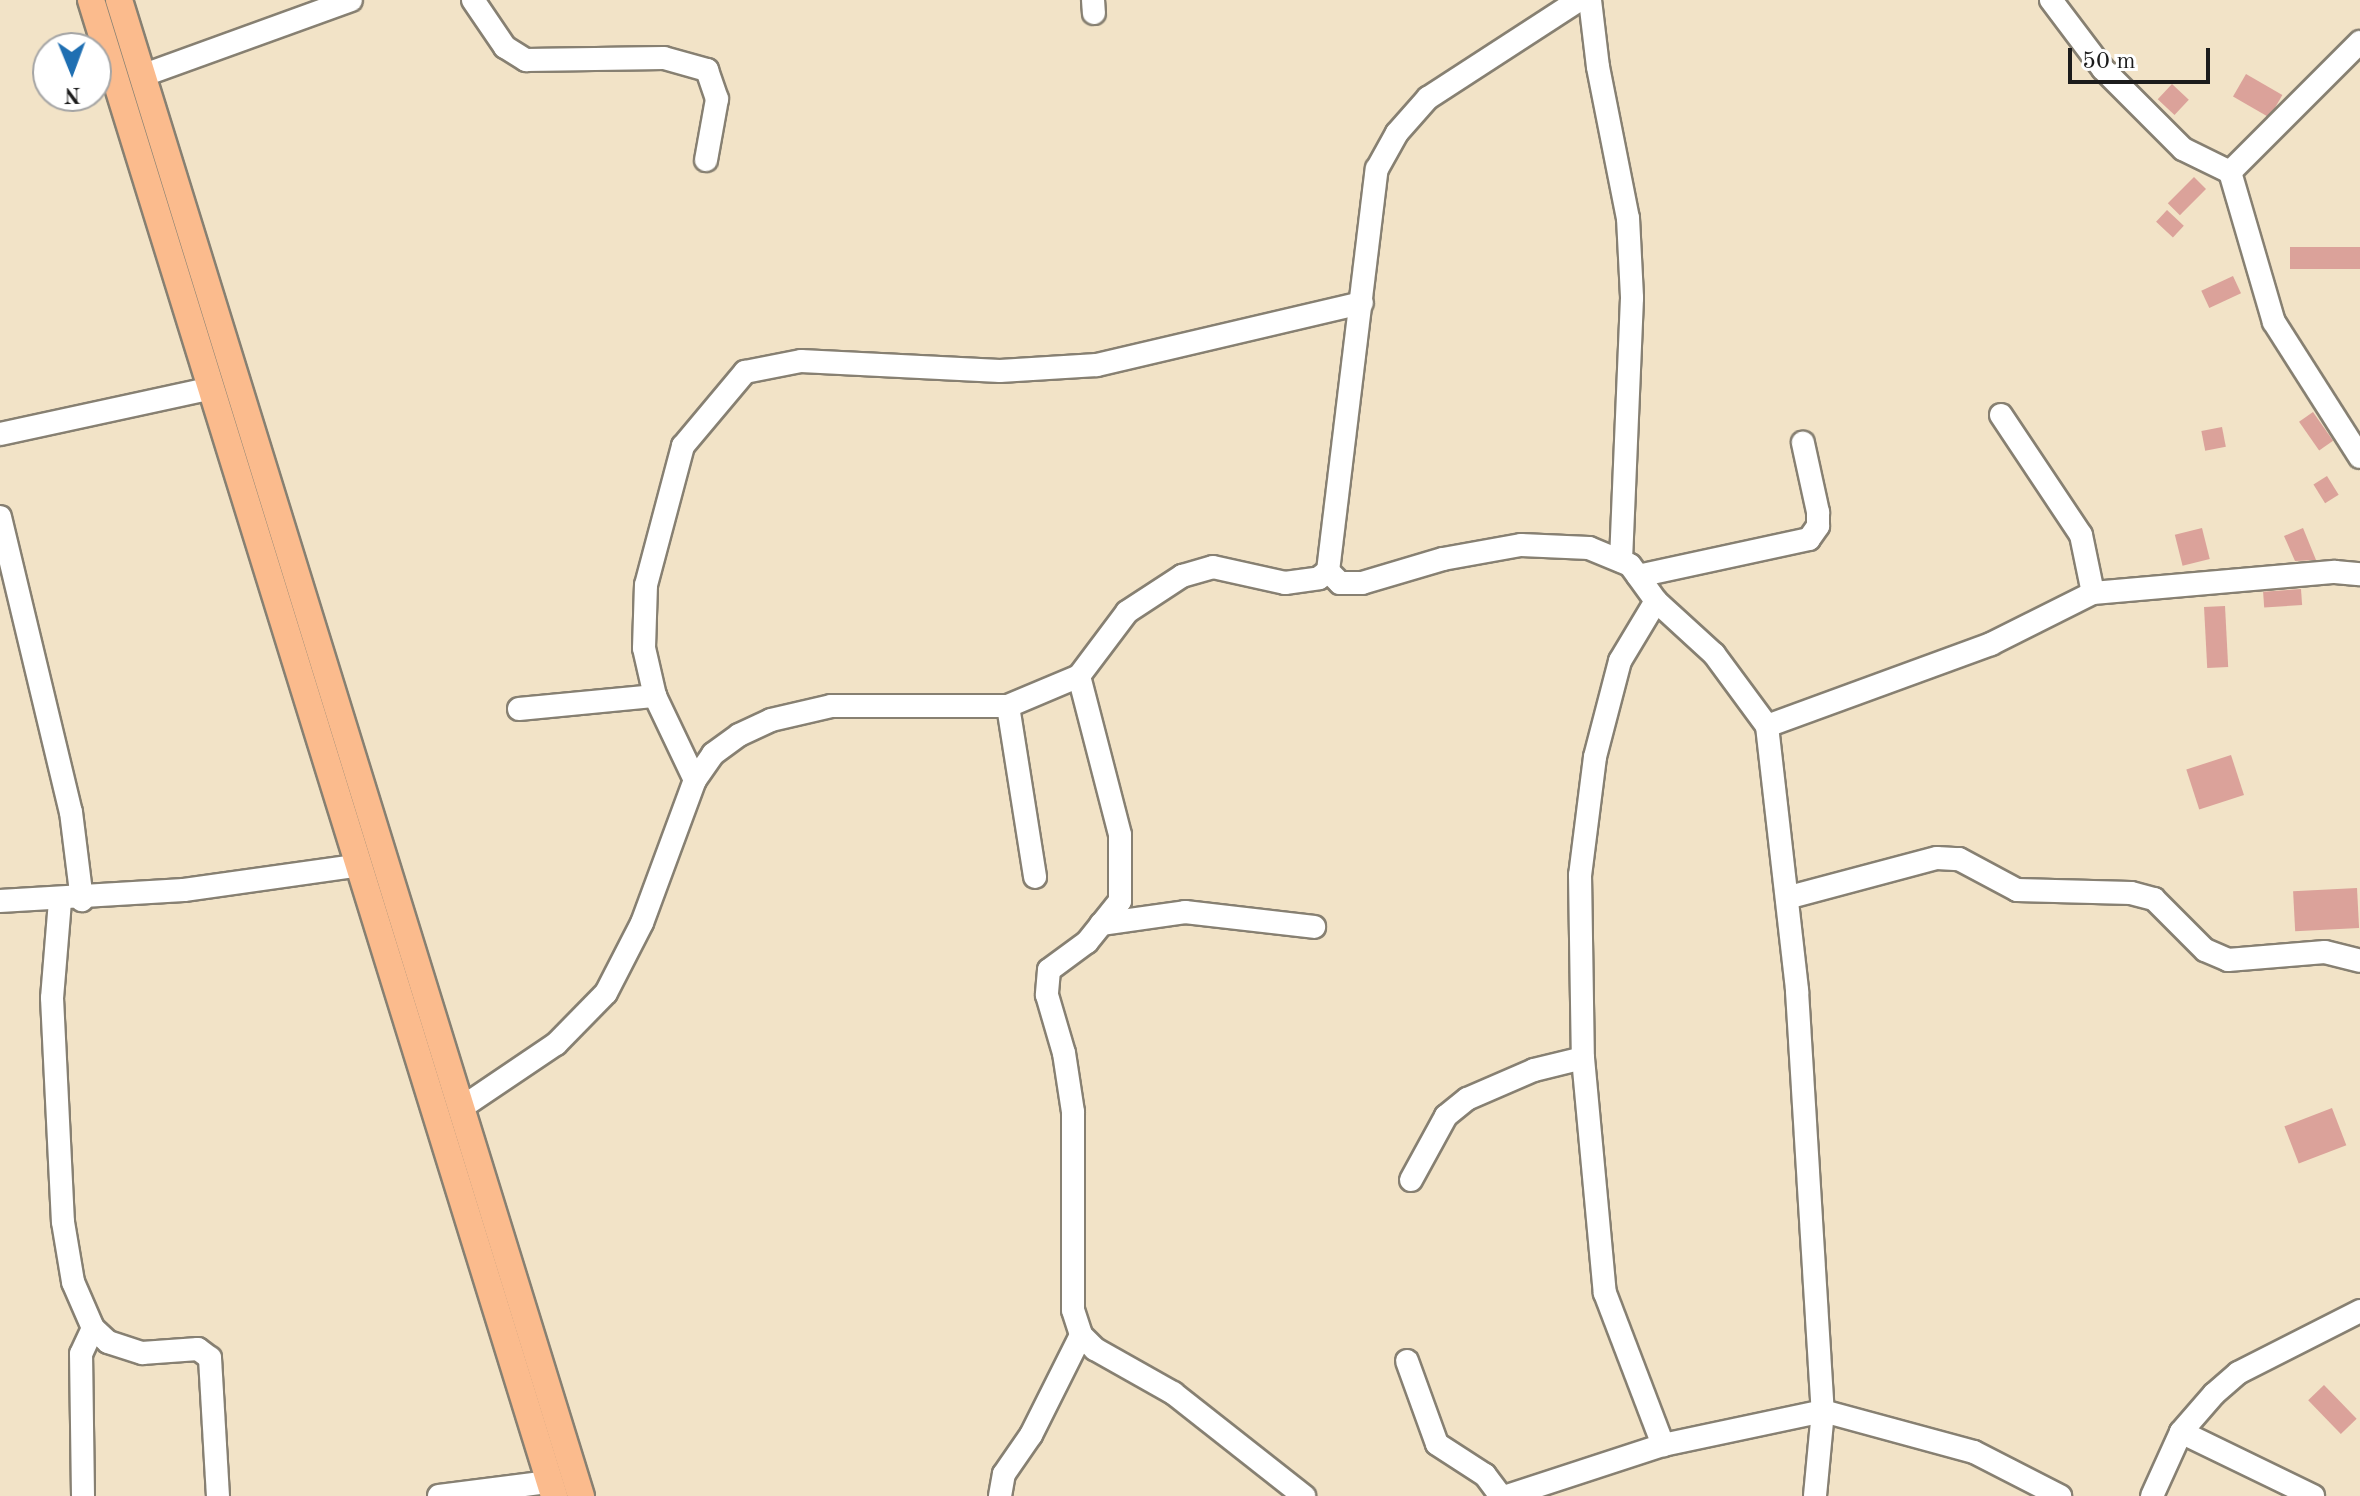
<!DOCTYPE html>
<html>
<head>
<meta charset="utf-8">
<style>
	body { margin:0 }
	#map { position:relative; width:2360px; height:1496px; overflow:hidden; background:#f2e3c7; font-family:"Old Standard TT",serif }
	div>[style] { position:absolute }
	.building>* { inset:0; background:#dba29a; transform-origin:0 0 }
	.roads { filter:drop-shadow(2px 0 #878072) drop-shadow(-2px 0 #878072) drop-shadow(0 2px #878072) drop-shadow(0 -2px #878072) }
	.minor>* { height:22px; margin:-11px; padding:0 11px; transform-origin:11px; border-radius:11px; background:#fff }
	.major>* { height:26px; margin:-13px; padding:0 13px; transform-origin:13px; border-radius:13px; background:#fbbb8d }
	span { translate:-50% -50%; white-space:nowrap; text-align:center; line-height:1.15; -webkit-text-stroke:6px #fff; paint-order:stroke }
	.north { position:absolute; left:32px; top:32px; width:80px; height:80px; box-sizing:border-box; background:#fff; border:2px solid #a4a4a4; border-radius:50%; rotate:179deg; font-size:22px; font-weight:700; line-height:32px; text-align:center; color:#1c1c1c }
	.north::after { content:''; display:block; margin:auto; width:28px; height:36px; background:#1f6fb2; clip-path:polygon(50% 0,100% 100%,50% 72%,0 100%) }
	.scale { position:absolute; left:2068px; top:48px; width:142px; height:36px; box-sizing:border-box; border:4px solid #1c1c1c; border-top:0; padding-left:10px; font-size:24px; line-height:28px; white-space:nowrap; color:#1c1c1c; -webkit-text-stroke:6px #fff; paint-order:stroke }
</style>
</head>
<body>
<div id="map">
	<div class="building">
		<div style="left:2246px;top:74px;width:42px;height:26px;rotate:30deg"></div>
		<div style="left:2172px;top:84px;width:23px;height:21px;rotate:43deg"></div>
		<div style="left:2194px;top:177px;width:17px;height:37px;rotate:45deg"></div>
		<div style="left:2167px;top:210px;width:23px;height:16px;rotate:43deg"></div>
		<div style="left:2360px;top:247px;width:22px;height:70px;rotate:90deg"></div>
		<div style="left:2233px;top:276px;width:19px;height:35px;rotate:65deg"></div>
		<div style="left:2313px;top:412px;width:35px;height:17px;rotate:55deg"></div>
		<div style="left:2222px;top:427px;width:20px;height:21px;rotate:79deg"></div>
		<div style="left:2327px;top:476px;width:22px;height:16px;rotate:58deg"></div>
		<div style="left:2202px;top:528px;width:32px;height:28px;rotate:76deg"></div>
		<div style="clip-path:polygon(2303px 528px,2316px 560px,2295px 561px,2284px 536px)"></div>
		<div style="left:2301px;top:589px;width:16px;height:38px;rotate:86deg"></div>
		<div style="left:2225px;top:606px;width:61px;height:21px;rotate:87deg"></div>
		<div style="left:2231px;top:755px;width:42px;height:47px;rotate:72deg"></div>
		<div style="left:2357px;top:888px;width:40px;height:64px;rotate:87deg"></div>
		<div style="left:2332px;top:1108px;width:40px;height:51px;rotate:69deg"></div>
		<div style="left:2324px;top:1385px;width:47px;height:22px;rotate:46deg"></div>
	</div>
	<div class="roads">
		<div class="minor">
			<div style="left:473px;top:0;width:57px;rotate:55.8deg"></div>
			<div style="left:505px;top:47px;width:25px;rotate:32deg"></div>
			<div style="left:526px;top:60px;width:138px;rotate:-0.8deg"></div>
			<div style="left:664px;top:58px;width:45px;rotate:15.6deg"></div>
			<div style="left:707px;top:70px;width:31px;rotate:71deg"></div>
			<div style="left:717px;top:99px;width:62px;rotate:100.2deg"></div>
			<div style="left:1093px;top:0;width:13px;rotate:86deg"></div>
			<div style="left:1590px;top:0;width:67px;rotate:83.2deg"></div>
			<div style="left:1598px;top:67px;width:154px;rotate:78.8deg"></div>
			<div style="left:1628px;top:218px;width:80px;rotate:87.1deg"></div>
			<div style="left:1632px;top:298px;width:263px;rotate:92.4deg"></div>
			<div style="left:2051px;top:0;width:86px;rotate:53deg"></div>
			<div style="left:2103px;top:69px;width:113px;rotate:45deg"></div>
			<div style="left:2183px;top:149px;width:52px;rotate:26.1deg"></div>
			<div style="left:2230px;top:172px;width:156px;rotate:73.7deg"></div>
			<div style="left:2274px;top:322px;width:160px;rotate:57.5deg"></div>
			<div style="left:144px;top:75px;width:220px;rotate:-19.9deg"></div>
			<div style="left:2230px;top:172px;width:184px;rotate:-45deg"></div>
			<div style="left:2001px;top:415px;width:144px;rotate:56.3deg"></div>
			<div style="left:2081px;top:535px;width:59px;rotate:78.3deg"></div>
			<div style="left:0;top:434px;width:217px;rotate:-12.2deg"></div>
			<div style="left:0;top:517px;width:303px;rotate:76.5deg"></div>
			<div style="left:71px;top:812px;width:89px;rotate:82.9deg"></div>
			<div style="left:1328px;top:571px;width:17px;rotate:45deg"></div>
			<div style="left:1340px;top:583px;width:22px"></div>
			<div style="left:1362px;top:583px;width:84px;rotate:-16.5deg"></div>
			<div style="left:1443px;top:559px;width:79px;rotate:-10.2deg"></div>
			<div style="left:1521px;top:545px;width:68px;rotate:2.5deg"></div>
			<div style="left:1589px;top:548px;width:44px;rotate:22.5deg"></div>
			<div style="left:1630px;top:565px;width:44px;rotate:54.2deg"></div>
			<div style="left:1656px;top:601px;width:79px;rotate:42.4deg"></div>
			<div style="left:1714px;top:654px;width:89px;rotate:53.6deg"></div>
			<div style="left:1767px;top:726px;width:267px;rotate:83.5deg"></div>
			<div style="left:1797px;top:991px;width:421px;rotate:86.5deg"></div>
			<div style="left:1823px;top:1411px;width:156px;rotate:15.2deg"></div>
			<div style="left:1974px;top:1452px;width:97px;rotate:27.1deg"></div>
			<div style="left:1638px;top:576px;width:175px;rotate:-12.2deg"></div>
			<div style="left:1809px;top:539px;width:16px;rotate:-55deg"></div>
			<div style="left:1818px;top:526px;width:14px;rotate:-90deg"></div>
			<div style="left:1818px;top:512px;width:71px;rotate:-102.3deg"></div>
			<div style="left:1656px;top:601px;width:70px;rotate:121deg"></div>
			<div style="left:1620px;top:661px;width:99px;rotate:104.6deg"></div>
			<div style="left:1595px;top:757px;width:119px;rotate:97.2deg"></div>
			<div style="left:1580px;top:875px;width:183px;rotate:89.1deg"></div>
			<div style="left:1583px;top:1058px;width:236px;rotate:84.7deg"></div>
			<div style="left:1605px;top:1293px;width:163px;rotate:69.1deg"></div>
			<div style="left:1663px;top:1445px;width:164px;rotate:-12deg"></div>
			<div style="left:1823px;top:1411px;width:85px;rotate:95.4deg"></div>
			<div style="left:1079px;top:676px;width:164px;rotate:75.5deg"></div>
			<div style="left:1120px;top:835px;width:66px;rotate:90deg"></div>
			<div style="left:1120px;top:901px;width:53px;rotate:128.8deg"></div>
			<div style="left:1087px;top:942px;width:47px;rotate:143.6deg"></div>
			<div style="left:1049px;top:970px;width:25px;rotate:95deg"></div>
			<div style="left:1047px;top:995px;width:60px;rotate:73.7deg"></div>
			<div style="left:1064px;top:1053px;width:60px;rotate:81.3deg"></div>
			<div style="left:1073px;top:1112px;width:198px;rotate:90deg"></div>
			<div style="left:1073px;top:1310px;width:26px;rotate:72deg"></div>
			<div style="left:1081px;top:1335px;width:20px;rotate:45deg"></div>
			<div style="left:1095px;top:1349px;width:90px;rotate:29.4deg"></div>
			<div style="left:1173px;top:1393px;width:167px;rotate:38.2deg"></div>
			<div style="left:1008px;top:706px;width:173px;rotate:81deg"></div>
			<div style="left:519px;top:709px;width:137px;rotate:-5.5deg"></div>
			<div style="left:1767px;top:726px;width:239px;rotate:-20.1deg"></div>
			<div style="left:1991px;top:644px;width:114px;rotate:-26.6deg"></div>
			<div style="left:2093px;top:593px;width:243px;rotate:-5deg"></div>
			<div style="left:2335px;top:572px;width:25px;rotate:5deg"></div>
			<div style="left:695px;top:780px;width:93px;rotate:-115.5deg"></div>
			<div style="left:655px;top:696px;width:49px;rotate:-102.9deg"></div>
			<div style="left:644px;top:648px;width:63px;rotate:-88.2deg"></div>
			<div style="left:646px;top:585px;width:144px;rotate:-75.1deg"></div>
			<div style="left:683px;top:446px;width:97px;rotate:-50deg"></div>
			<div style="left:745px;top:372px;width:57px;rotate:-11.1deg"></div>
			<div style="left:801px;top:361px;width:199px;rotate:2.9deg"></div>
			<div style="left:1000px;top:371px;width:97px;rotate:-3.5deg"></div>
			<div style="left:1097px;top:365px;width:272px;rotate:-13.2deg"></div>
			<div style="left:1790px;top:897px;width:152px;rotate:-14.9deg"></div>
			<div style="left:1937px;top:858px;width:22px;rotate:3deg"></div>
			<div style="left:1959px;top:859px;width:66px;rotate:28.1deg"></div>
			<div style="left:2017px;top:890px;width:114px;rotate:1.5deg"></div>
			<div style="left:2131px;top:893px;width:24px;rotate:15deg"></div>
			<div style="left:2154px;top:899px;width:72px;rotate:45deg"></div>
			<div style="left:2205px;top:950px;width:25px;rotate:23deg"></div>
			<div style="left:2228px;top:960px;width:97px;rotate:-4.7deg"></div>
			<div style="left:2325px;top:952px;width:36px;rotate:14deg"></div>
			<div style="left:0;top:901px;width:184px;rotate:-3.4deg"></div>
			<div style="left:184px;top:890px;width:173px;rotate:-8deg"></div>
			<div style="left:60px;top:901px;width:97px;rotate:94.7deg"></div>
			<div style="left:52px;top:998px;width:224px;rotate:87.2deg"></div>
			<div style="left:63px;top:1222px;width:61px;rotate:80.5deg"></div>
			<div style="left:73px;top:1282px;width:50px;rotate:66.5deg"></div>
			<div style="left:93px;top:1328px;width:21px;rotate:43deg"></div>
			<div style="left:108px;top:1342px;width:36px;rotate:18deg"></div>
			<div style="left:142px;top:1353px;width:56px;rotate:-4.1deg"></div>
			<div style="left:198px;top:1349px;width:15px;rotate:37deg"></div>
			<div style="left:210px;top:1358px;width:138px;rotate:86.7deg"></div>
			<div style="left:1101px;top:924px;width:85px;rotate:-8.1deg"></div>
			<div style="left:1185px;top:912px;width:130px;rotate:6.6deg"></div>
			<div style="left:461px;top:1108px;width:115px;rotate:-34deg"></div>
			<div style="left:556px;top:1044px;width:71px;rotate:-45.6deg"></div>
			<div style="left:606px;top:993px;width:79px;rotate:-62.8deg"></div>
			<div style="left:642px;top:923px;width:153px;rotate:-69.7deg"></div>
			<div style="left:695px;top:780px;width:32px;rotate:-55deg"></div>
			<div style="left:713px;top:754px;width:32px;rotate:-36deg"></div>
			<div style="left:739px;top:735px;width:35px;rotate:-25deg"></div>
			<div style="left:771px;top:720px;width:62px;rotate:-13.1deg"></div>
			<div style="left:831px;top:706px;width:177px"></div>
			<div style="left:1008px;top:706px;width:77px;rotate:-22.9deg"></div>
			<div style="left:1079px;top:676px;width:80px;rotate:-53.1deg"></div>
			<div style="left:1127px;top:612px;width:66px;rotate:-33.2deg"></div>
			<div style="left:1182px;top:576px;width:32px;rotate:-16deg"></div>
			<div style="left:1213px;top:567px;width:74px;rotate:12.5deg"></div>
			<div style="left:1285px;top:583px;width:34px;rotate:-8deg"></div>
			<div style="left:1319px;top:578px;width:11px;rotate:-38deg"></div>
			<div style="left:1328px;top:571px;width:405px;rotate:-83.1deg"></div>
			<div style="left:1377px;top:169px;width:41px;rotate:-60.9deg"></div>
			<div style="left:1397px;top:133px;width:47px;rotate:-48.5deg"></div>
			<div style="left:1428px;top:98px;width:180px;rotate:-33deg"></div>
			<div style="left:1411px;top:1180px;width:73px;rotate:-61.3deg"></div>
			<div style="left:1446px;top:1116px;width:27px;rotate:-39deg"></div>
			<div style="left:1467px;top:1099px;width:73px;rotate:-23.4deg"></div>
			<div style="left:1534px;top:1070px;width:50px;rotate:-13.8deg"></div>
			<div style="left:1407px;top:1361px;width:88px;rotate:70.1deg"></div>
			<div style="left:1437px;top:1444px;width:57px;rotate:32.9deg"></div>
			<div style="left:1485px;top:1475px;width:26px;rotate:53deg"></div>
			<div style="left:2181px;top:1432px;width:147px;rotate:25.9deg"></div>
			<div style="left:83px;top:1496px;width:142px;rotate:-90.8deg"></div>
			<div style="left:81px;top:1354px;width:29px;rotate:-65deg"></div>
			<div style="left:439px;top:1496px;width:111px;rotate:-7.3deg"></div>
			<div style="left:1000px;top:1496px;width:22px;rotate:-80deg"></div>
			<div style="left:1004px;top:1474px;width:47px;rotate:-55.3deg"></div>
			<div style="left:1031px;top:1435px;width:112px;rotate:-63.4deg"></div>
			<div style="left:1507px;top:1496px;width:164px;rotate:-18.1deg"></div>
			<div style="left:2152px;top:1496px;width:70px;rotate:-65.6deg"></div>
			<div style="left:2181px;top:1432px;width:50px;rotate:-49deg"></div>
			<div style="left:2214px;top:1394px;width:32px;rotate:-41deg"></div>
			<div style="left:2238px;top:1373px;width:137px;rotate:-26.9deg"></div>
		</div>
		<div class="major">
			<div style="left:91px;top:0;width:1566px;rotate:72.8deg"></div>
			<div style="left:119px;top:0;width:1566px;rotate:72.84deg"></div>
		</div>
	</div>
	<div class="north">N</div>
	<div class="scale">50 m</div>
</div>
</body>
</html>
